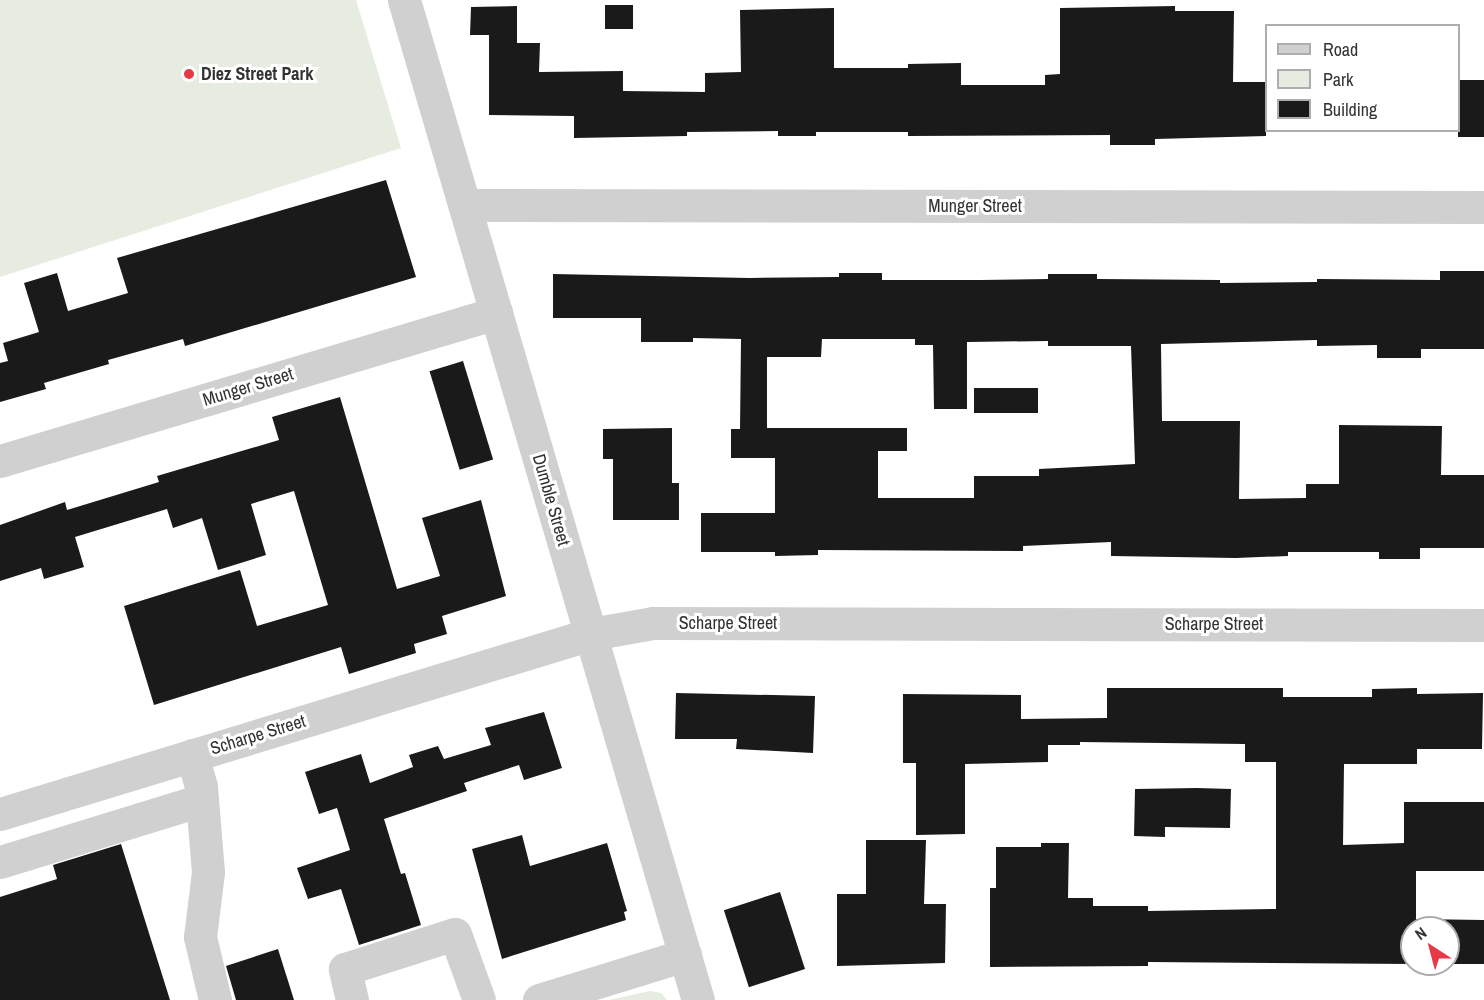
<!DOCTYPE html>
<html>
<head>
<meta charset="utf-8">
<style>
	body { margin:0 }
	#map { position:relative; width:1484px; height:1000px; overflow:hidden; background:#fff; font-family:"Archivo Narrow",sans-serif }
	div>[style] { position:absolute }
	.green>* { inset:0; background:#e6ecdf }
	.building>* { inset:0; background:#1a1a1a; transform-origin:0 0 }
	.minor>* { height:33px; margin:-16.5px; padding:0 16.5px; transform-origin:16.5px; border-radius:16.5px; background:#d0d0d0 }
	.dots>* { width:16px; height:16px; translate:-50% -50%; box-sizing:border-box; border:3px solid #fff; border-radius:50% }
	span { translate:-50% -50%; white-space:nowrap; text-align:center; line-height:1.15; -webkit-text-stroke:6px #fff; paint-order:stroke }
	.poi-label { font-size:18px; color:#333; font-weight:700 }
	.left { translate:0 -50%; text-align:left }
	.street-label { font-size:18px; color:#333 }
	.legend { position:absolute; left:1265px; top:24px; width:195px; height:108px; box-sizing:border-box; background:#fff; border:2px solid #adadad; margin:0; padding:8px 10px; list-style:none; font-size:18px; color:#333 }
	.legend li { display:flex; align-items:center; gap:12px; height:30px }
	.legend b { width:30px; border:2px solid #adadad }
	.north { position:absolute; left:1400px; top:916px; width:60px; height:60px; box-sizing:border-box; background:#fff; border:2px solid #adadad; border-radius:50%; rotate:324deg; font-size:16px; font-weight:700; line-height:24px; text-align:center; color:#333 }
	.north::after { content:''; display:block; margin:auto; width:21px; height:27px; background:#e63946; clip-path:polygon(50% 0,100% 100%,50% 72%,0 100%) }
</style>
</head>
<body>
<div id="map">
	<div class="green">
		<div style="clip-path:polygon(0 0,356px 0,401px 148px,0 277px)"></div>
		<div style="clip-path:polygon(650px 991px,661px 993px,667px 1000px,609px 1000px)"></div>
	</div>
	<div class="building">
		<div style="left:633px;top:5px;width:24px;height:28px;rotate:90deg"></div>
		<div style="clip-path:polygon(517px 6px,517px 43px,540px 43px,539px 72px,623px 71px,623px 91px,705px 92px,705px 73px,741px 72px,740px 10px,834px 8px,834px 68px,908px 68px,908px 64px,961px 63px,961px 85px,1045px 85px,1045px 75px,1060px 74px,1060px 8px,1175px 6px,1175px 11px,1234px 11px,1233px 82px,1266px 82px,1266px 136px,1155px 139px,1155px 145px,1110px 145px,1110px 135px,908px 136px,908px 132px,816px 132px,816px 136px,778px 136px,778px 131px,687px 132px,687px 136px,574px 138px,574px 116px,489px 115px,489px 35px,470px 35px,471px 7px)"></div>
		<div style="left:1458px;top:80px;width:26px;height:57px"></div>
		<div style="clip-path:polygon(386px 180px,416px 277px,185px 346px,183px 339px,108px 360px,109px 364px,44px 383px,46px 389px,0 402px,0 363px,8px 361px,3px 343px,39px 332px,24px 283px,57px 273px,68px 311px,128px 293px,117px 258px)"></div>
		<div style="clip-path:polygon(evenodd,1440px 271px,1484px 271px,1484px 349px,1421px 349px,1421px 358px,1377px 358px,1377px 345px,1317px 346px,1317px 340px,1161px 344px,1162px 421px,1240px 421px,1239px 499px,1306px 498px,1306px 484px,1339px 484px,1339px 425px,1442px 426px,1441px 475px,1484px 475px,1484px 548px,1420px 548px,1420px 559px,1379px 559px,1379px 552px,1288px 552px,1288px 556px,1236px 558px,1111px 556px,1111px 542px,1023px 546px,1023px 551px,818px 550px,818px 555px,775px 556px,775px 552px,701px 552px,701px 513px,775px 513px,775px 458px,731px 458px,731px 429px,740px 429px,741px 339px,693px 338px,693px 342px,641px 342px,641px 318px,553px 318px,553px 274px,749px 278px,839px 277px,839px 273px,882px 273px,882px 280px,980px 280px,1048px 279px,1048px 274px,1097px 274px,1097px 279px,1220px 280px,1220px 283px,1317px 282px,1317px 279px,1440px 280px,1440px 271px,822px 339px,915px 339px,915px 345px,933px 345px,934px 409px,967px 409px,967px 342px,1048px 341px,1048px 346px,1131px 346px,1135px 464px,1039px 469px,1039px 476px,974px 476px,974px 498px,878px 498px,878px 451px,907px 451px,907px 428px,767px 428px,767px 357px,821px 357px,822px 339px)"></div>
		<div style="left:463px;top:361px;width:103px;height:35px;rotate:73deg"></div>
		<div style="left:974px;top:388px;width:64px;height:25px"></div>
		<div style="clip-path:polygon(340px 397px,397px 589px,440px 576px,422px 518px,481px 500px,506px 596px,442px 616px,447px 634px,414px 644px,416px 653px,349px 674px,341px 647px,154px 705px,124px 606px,240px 570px,257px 626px,328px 605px,294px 491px,251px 504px,266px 555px,218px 570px,202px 518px,173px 528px,167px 509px,75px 537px,84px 567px,44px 579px,41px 568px,0 581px,0 525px,65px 502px,67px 510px,159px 482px,157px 476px,279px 440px,272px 417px)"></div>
		<div style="clip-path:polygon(672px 428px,672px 483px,679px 483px,679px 520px,613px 520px,613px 459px,603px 459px,603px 429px)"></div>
		<div style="clip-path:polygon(1107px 688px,1283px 688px,1283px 697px,1372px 697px,1372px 689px,1417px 688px,1417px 694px,1483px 693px,1482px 749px,1417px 749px,1417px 764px,1344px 764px,1343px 845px,1404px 843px,1404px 802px,1484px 802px,1484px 871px,1416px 871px,1416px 919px,1484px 920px,1484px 964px,1448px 964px,1448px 928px,1412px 928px,1412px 964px,1148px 962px,1148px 966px,990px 967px,990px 888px,996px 888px,996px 847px,1041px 847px,1041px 843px,1069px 843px,1068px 898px,1093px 898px,1093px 906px,1148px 906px,1148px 911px,1276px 909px,1276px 762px,1245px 762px,1245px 744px,1080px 742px,1080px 745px,1048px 745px,1048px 762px,965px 764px,965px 834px,916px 835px,916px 763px,903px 763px,903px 694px,1021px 695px,1021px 719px,1107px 718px)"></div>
		<div style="clip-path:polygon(676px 693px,815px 696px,813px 753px,736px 749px,737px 739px,675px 739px)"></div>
		<div style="clip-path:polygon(544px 712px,562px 768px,524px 780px,519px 765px,464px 783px,467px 791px,384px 819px,401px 874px,405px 873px,421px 925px,359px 945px,341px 889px,308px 899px,297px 868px,350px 850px,337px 808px,319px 814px,305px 772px,361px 754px,370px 783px,413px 767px,409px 755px,438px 746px,444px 759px,491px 745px,485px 728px)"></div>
		<div style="clip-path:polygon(1197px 788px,1231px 789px,1230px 828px,1165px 827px,1165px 837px,1134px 836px,1135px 789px)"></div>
		<div style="clip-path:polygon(522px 835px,530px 866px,607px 843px,627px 911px,624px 912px,626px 920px,502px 959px,472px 849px)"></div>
		<div style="clip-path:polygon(866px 840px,926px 840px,924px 904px,946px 904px,945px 963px,837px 966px,837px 894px,866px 894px)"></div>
		<div style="clip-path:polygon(121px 844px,170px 1000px,0 1000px,0 897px,57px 879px,53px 865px)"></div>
		<div style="left:780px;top:892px;width:81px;height:59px;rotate:72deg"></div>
		<div style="clip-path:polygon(278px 949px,294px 1000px,236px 1000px,226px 966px)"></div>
	</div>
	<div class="minor">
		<div style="left:404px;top:0;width:1042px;rotate:73.62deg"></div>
		<div style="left:466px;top:205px;width:1018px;rotate:0.11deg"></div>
		<div style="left:0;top:461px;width:518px;rotate:-16.61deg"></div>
		<div style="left:192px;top:755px;width:33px;rotate:74deg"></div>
		<div style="left:201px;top:787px;width:85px;rotate:85.3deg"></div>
		<div style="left:208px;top:872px;width:65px;rotate:97deg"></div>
		<div style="left:200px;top:937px;width:65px;rotate:76.6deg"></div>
		<div style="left:0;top:814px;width:618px;rotate:-16.94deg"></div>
		<div style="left:591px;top:634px;width:63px;rotate:-10.1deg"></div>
		<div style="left:653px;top:623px;width:831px;rotate:0.14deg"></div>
		<div style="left:0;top:862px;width:211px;rotate:-17.1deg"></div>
		<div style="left:352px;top:1000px;width:32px;rotate:-103deg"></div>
		<div style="left:345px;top:969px;width:115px;rotate:-17.7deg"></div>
		<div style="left:455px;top:934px;width:70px;rotate:70deg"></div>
		<div style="left:539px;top:1000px;width:153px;rotate:-17.1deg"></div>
	</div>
	<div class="dots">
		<div style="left:189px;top:74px;background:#e63946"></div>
	</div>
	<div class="poi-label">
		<span class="left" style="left:201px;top:74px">Diez Street Park</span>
	</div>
	<div class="street-label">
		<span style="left:975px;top:206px">Munger Street</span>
		<span style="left:248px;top:387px;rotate:-17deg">Munger Street</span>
		<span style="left:551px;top:500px;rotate:74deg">Dumble Street</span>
		<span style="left:728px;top:623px">Scharpe Street</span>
		<span style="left:1214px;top:624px">Scharpe Street</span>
		<span style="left:258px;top:735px;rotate:-17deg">Scharpe Street</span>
	</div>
	<ul class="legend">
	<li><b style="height:8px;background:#d0d0d0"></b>Road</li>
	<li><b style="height:16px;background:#e6ecdf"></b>Park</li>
	<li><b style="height:16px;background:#1a1a1a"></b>Building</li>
	</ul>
	<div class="north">N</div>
</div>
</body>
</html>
